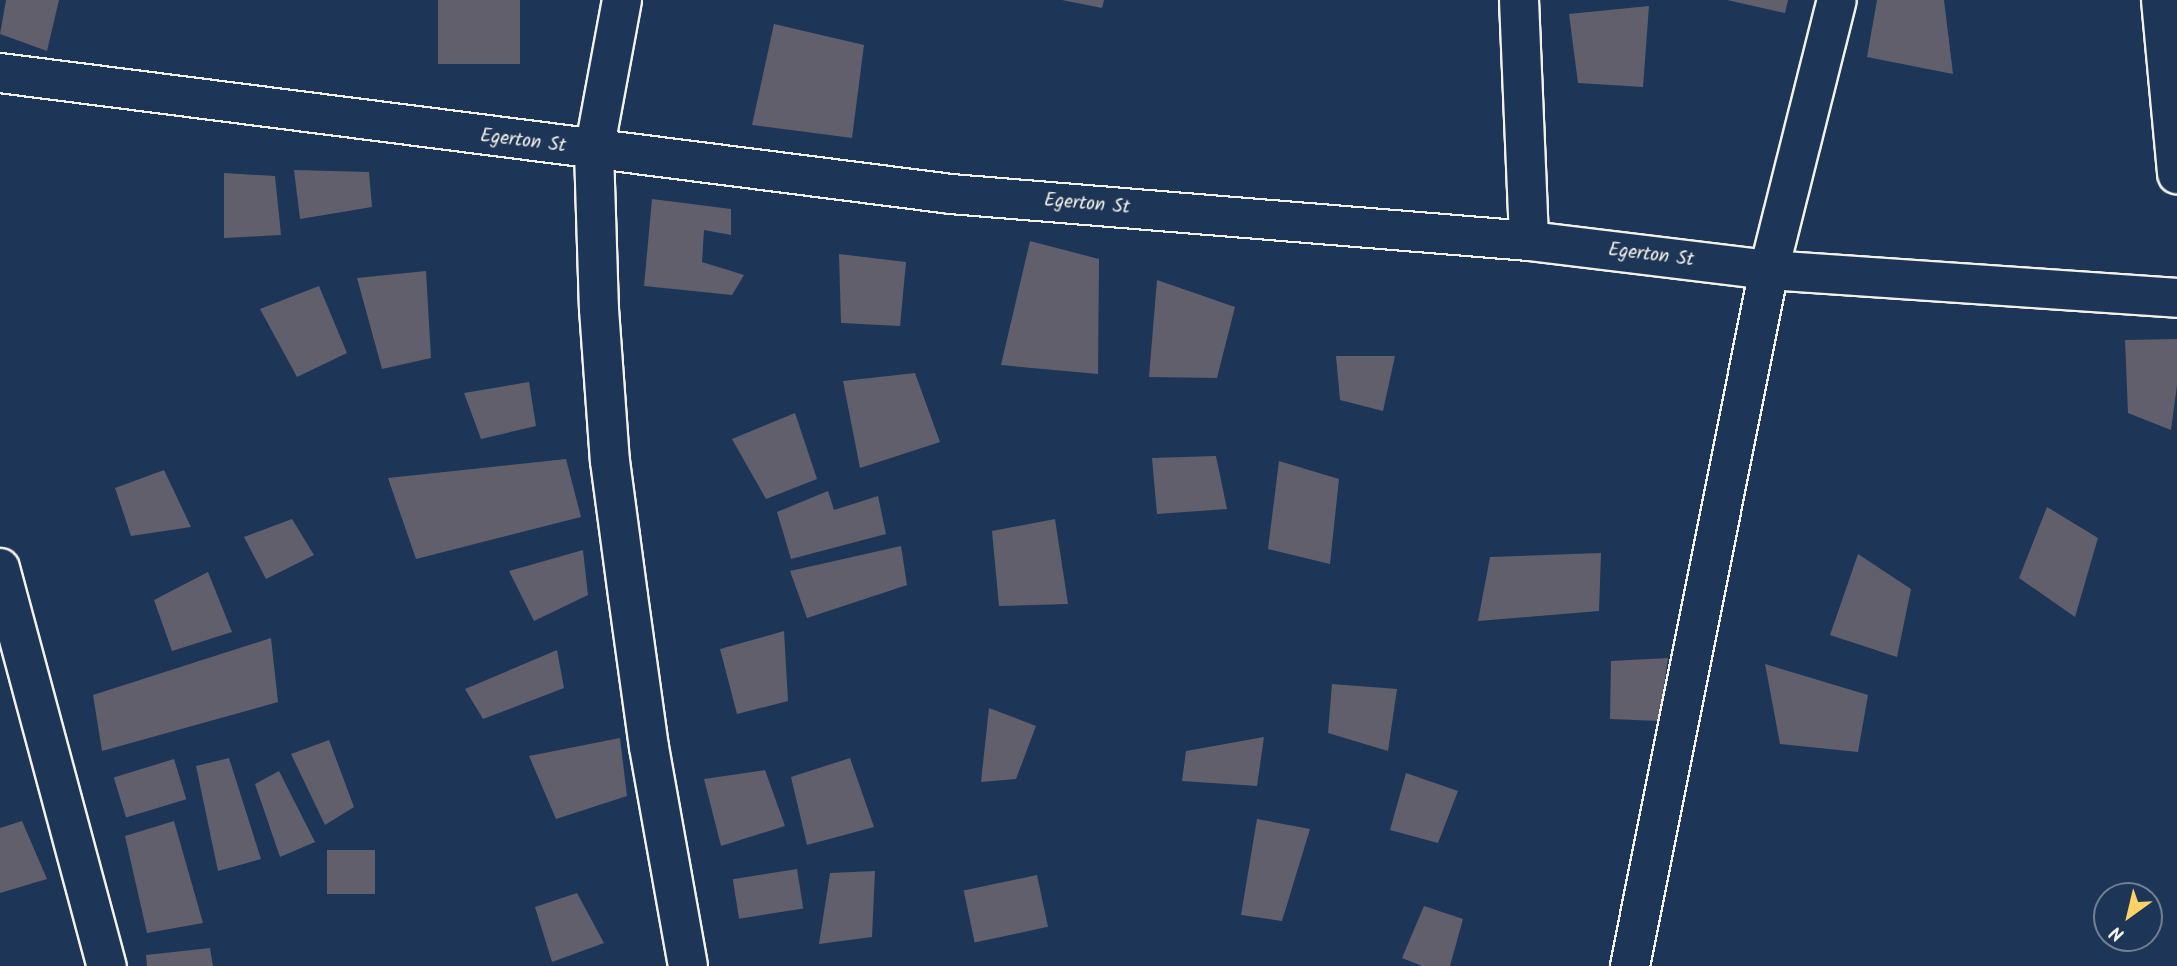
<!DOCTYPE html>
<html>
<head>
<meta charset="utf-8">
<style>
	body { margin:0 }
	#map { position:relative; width:2177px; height:966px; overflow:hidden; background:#1d3557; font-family:Kalam,sans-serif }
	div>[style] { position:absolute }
	.building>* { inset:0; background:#615f6c; transform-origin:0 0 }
	.roads { filter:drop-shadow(2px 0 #f4f1e8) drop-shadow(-2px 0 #f4f1e8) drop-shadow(0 2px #f4f1e8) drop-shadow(0 -2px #f4f1e8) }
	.minor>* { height:38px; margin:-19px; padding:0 19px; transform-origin:19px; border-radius:19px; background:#1d3557 }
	span { translate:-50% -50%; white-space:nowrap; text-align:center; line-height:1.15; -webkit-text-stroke:5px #1d3557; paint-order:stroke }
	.street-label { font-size:19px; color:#f4f1e8 }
	.north { position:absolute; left:2093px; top:882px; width:70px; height:70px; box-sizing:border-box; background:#1d3557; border:2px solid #738091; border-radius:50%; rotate:214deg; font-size:19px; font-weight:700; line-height:28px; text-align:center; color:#f4f1e8 }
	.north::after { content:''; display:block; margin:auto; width:24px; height:32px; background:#ffd166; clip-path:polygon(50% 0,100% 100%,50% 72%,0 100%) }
</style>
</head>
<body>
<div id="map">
	<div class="building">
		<div style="clip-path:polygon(6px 0,59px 0,47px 51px,0 34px)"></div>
		<div style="left:438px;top:0;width:82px;height:64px"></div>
		<div style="clip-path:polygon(1062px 0,1104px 0,1102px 8px)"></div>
		<div style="clip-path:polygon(1727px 0,1788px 0,1785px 13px)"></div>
		<div style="clip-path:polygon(1877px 0,1944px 0,1953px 74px,1867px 57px)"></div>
		<div style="clip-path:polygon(1649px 6px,1643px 87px,1578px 83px,1569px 14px)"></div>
		<div style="clip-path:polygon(774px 24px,864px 45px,852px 138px,752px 125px)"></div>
		<div style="clip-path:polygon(294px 170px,369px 172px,372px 207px,300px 219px)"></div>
		<div style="clip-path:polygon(224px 173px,275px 176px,281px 235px,224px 238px)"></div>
		<div style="clip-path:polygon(652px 199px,731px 209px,731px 235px,704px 230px,702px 262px,744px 275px,732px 295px,644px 286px)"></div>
		<div style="clip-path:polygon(1030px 241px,1099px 259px,1098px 374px,1001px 365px)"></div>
		<div style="clip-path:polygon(839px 254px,906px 262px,900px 326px,841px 323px)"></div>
		<div style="clip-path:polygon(426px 271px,431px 358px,382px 369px,357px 278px)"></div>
		<div style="clip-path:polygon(1157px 280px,1235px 307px,1217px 378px,1149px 377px)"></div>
		<div style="clip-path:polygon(319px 286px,347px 353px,297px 377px,260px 309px)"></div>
		<div style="clip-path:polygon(2177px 339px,2177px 385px,2171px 430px,2128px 413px,2125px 340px)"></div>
		<div style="clip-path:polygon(1336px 356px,1395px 356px,1383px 411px,1340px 400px)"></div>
		<div style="clip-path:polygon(915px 373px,940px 442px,860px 468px,843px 381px)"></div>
		<div style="clip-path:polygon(529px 382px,536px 426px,481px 439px,464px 393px)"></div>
		<div style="clip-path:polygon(795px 413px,817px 479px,766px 499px,732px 439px)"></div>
		<div style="clip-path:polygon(1216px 456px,1227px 509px,1157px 514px,1152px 458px)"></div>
		<div style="clip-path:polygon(566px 459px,581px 517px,416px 559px,388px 478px)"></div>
		<div style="clip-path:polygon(1279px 461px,1339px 479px,1330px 564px,1268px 549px)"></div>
		<div style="clip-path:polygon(164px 470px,191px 527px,131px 536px,115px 488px)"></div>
		<div style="clip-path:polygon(828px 491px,834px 510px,878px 496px,886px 534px,791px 559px,777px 512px)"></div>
		<div style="clip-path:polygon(2047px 507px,2098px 538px,2075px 617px,2019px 578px)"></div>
		<div style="clip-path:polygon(292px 519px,314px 555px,266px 579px,244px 537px)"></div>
		<div style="clip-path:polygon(1055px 519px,1068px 604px,999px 606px,992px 531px)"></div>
		<div style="clip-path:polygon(901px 546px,907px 585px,807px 618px,790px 571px)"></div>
		<div style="clip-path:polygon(583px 550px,588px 595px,534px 621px,509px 571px)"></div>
		<div style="clip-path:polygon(1601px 553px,1599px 611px,1478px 621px,1490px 557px)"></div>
		<div style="clip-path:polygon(1858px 554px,1911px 589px,1897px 657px,1830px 635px)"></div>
		<div style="clip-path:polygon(208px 572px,232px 632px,172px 651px,154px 600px)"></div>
		<div style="clip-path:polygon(784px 631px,788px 701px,737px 714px,720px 649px)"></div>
		<div style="clip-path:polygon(271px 638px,278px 702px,102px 751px,93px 695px)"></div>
		<div style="clip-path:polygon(557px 650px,564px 688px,483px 719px,465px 689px)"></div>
		<div style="clip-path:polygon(1668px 658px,1659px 721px,1610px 719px,1611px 661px)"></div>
		<div style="clip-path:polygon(1765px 664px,1868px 695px,1858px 752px,1780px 744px)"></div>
		<div style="clip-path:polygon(1332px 684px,1397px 689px,1388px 751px,1328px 733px)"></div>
		<div style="clip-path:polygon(989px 708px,1036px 726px,1016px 779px,981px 782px)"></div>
		<div style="clip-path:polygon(1264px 737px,1257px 786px,1182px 781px,1186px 751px)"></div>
		<div style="clip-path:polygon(620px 738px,627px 796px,556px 819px,529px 756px)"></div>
		<div style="clip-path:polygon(329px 740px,354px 807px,325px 825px,291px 754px)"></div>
		<div style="clip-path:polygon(229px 758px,261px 859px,218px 871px,196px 766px)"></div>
		<div style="clip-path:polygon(850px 758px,874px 827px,807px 845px,791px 777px)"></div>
		<div style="left:174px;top:759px;width:42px;height:63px;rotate:73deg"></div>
		<div style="clip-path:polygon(765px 770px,785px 826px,721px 846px,704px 779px)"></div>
		<div style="clip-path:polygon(279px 771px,315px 842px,280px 857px,255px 784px)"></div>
		<div style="clip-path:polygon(1406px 773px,1458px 791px,1438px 843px,1390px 830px)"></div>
		<div style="clip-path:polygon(1257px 819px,1310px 829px,1282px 921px,1241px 915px)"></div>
		<div style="clip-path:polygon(22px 821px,47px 879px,0 893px,0 828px)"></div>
		<div style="clip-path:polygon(174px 821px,203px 923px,147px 933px,125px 836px)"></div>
		<div style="left:375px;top:850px;width:44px;height:48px;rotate:90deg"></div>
		<div style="left:797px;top:869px;width:40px;height:65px;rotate:81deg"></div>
		<div style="clip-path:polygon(875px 871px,872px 937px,819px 944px,830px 873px)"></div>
		<div style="left:1037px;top:875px;width:53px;height:75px;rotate:78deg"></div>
		<div style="clip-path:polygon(577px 893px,604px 943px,552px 962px,535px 907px)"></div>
		<div style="clip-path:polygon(1424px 906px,1463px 919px,1450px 966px,1422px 966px,1402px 958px)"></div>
		<div style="clip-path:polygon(210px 948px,213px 966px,147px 966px,146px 955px)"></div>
	</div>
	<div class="roads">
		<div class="minor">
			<div style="left:622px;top:0;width:154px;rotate:100.5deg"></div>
			<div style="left:594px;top:151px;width:158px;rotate:88.2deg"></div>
			<div style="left:599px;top:309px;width:152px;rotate:85.9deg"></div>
			<div style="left:610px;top:461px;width:136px;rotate:82.4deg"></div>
			<div style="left:628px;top:596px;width:152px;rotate:82.1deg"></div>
			<div style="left:649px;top:747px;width:222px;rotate:79.9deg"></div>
			<div style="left:1519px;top:0;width:241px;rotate:87.6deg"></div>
			<div style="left:2161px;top:0;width:175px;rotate:84.7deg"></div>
			<div style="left:0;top:73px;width:959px;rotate:7.25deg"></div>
			<div style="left:951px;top:194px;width:580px;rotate:4.65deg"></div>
			<div style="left:1529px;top:241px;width:242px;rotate:6.9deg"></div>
			<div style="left:1769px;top:270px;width:409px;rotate:3.9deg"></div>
			<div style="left:0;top:568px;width:412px;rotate:75deg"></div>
			<div style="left:1630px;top:966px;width:710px;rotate:-78.71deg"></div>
			<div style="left:1769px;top:270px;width:278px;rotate:-75.9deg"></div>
		</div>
	</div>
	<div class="street-label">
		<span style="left:523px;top:142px;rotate:7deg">Egerton St</span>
		<span style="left:1087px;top:205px;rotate:5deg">Egerton St</span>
		<span style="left:1651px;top:256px;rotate:7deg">Egerton St</span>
	</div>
	<div class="north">N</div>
</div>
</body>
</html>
